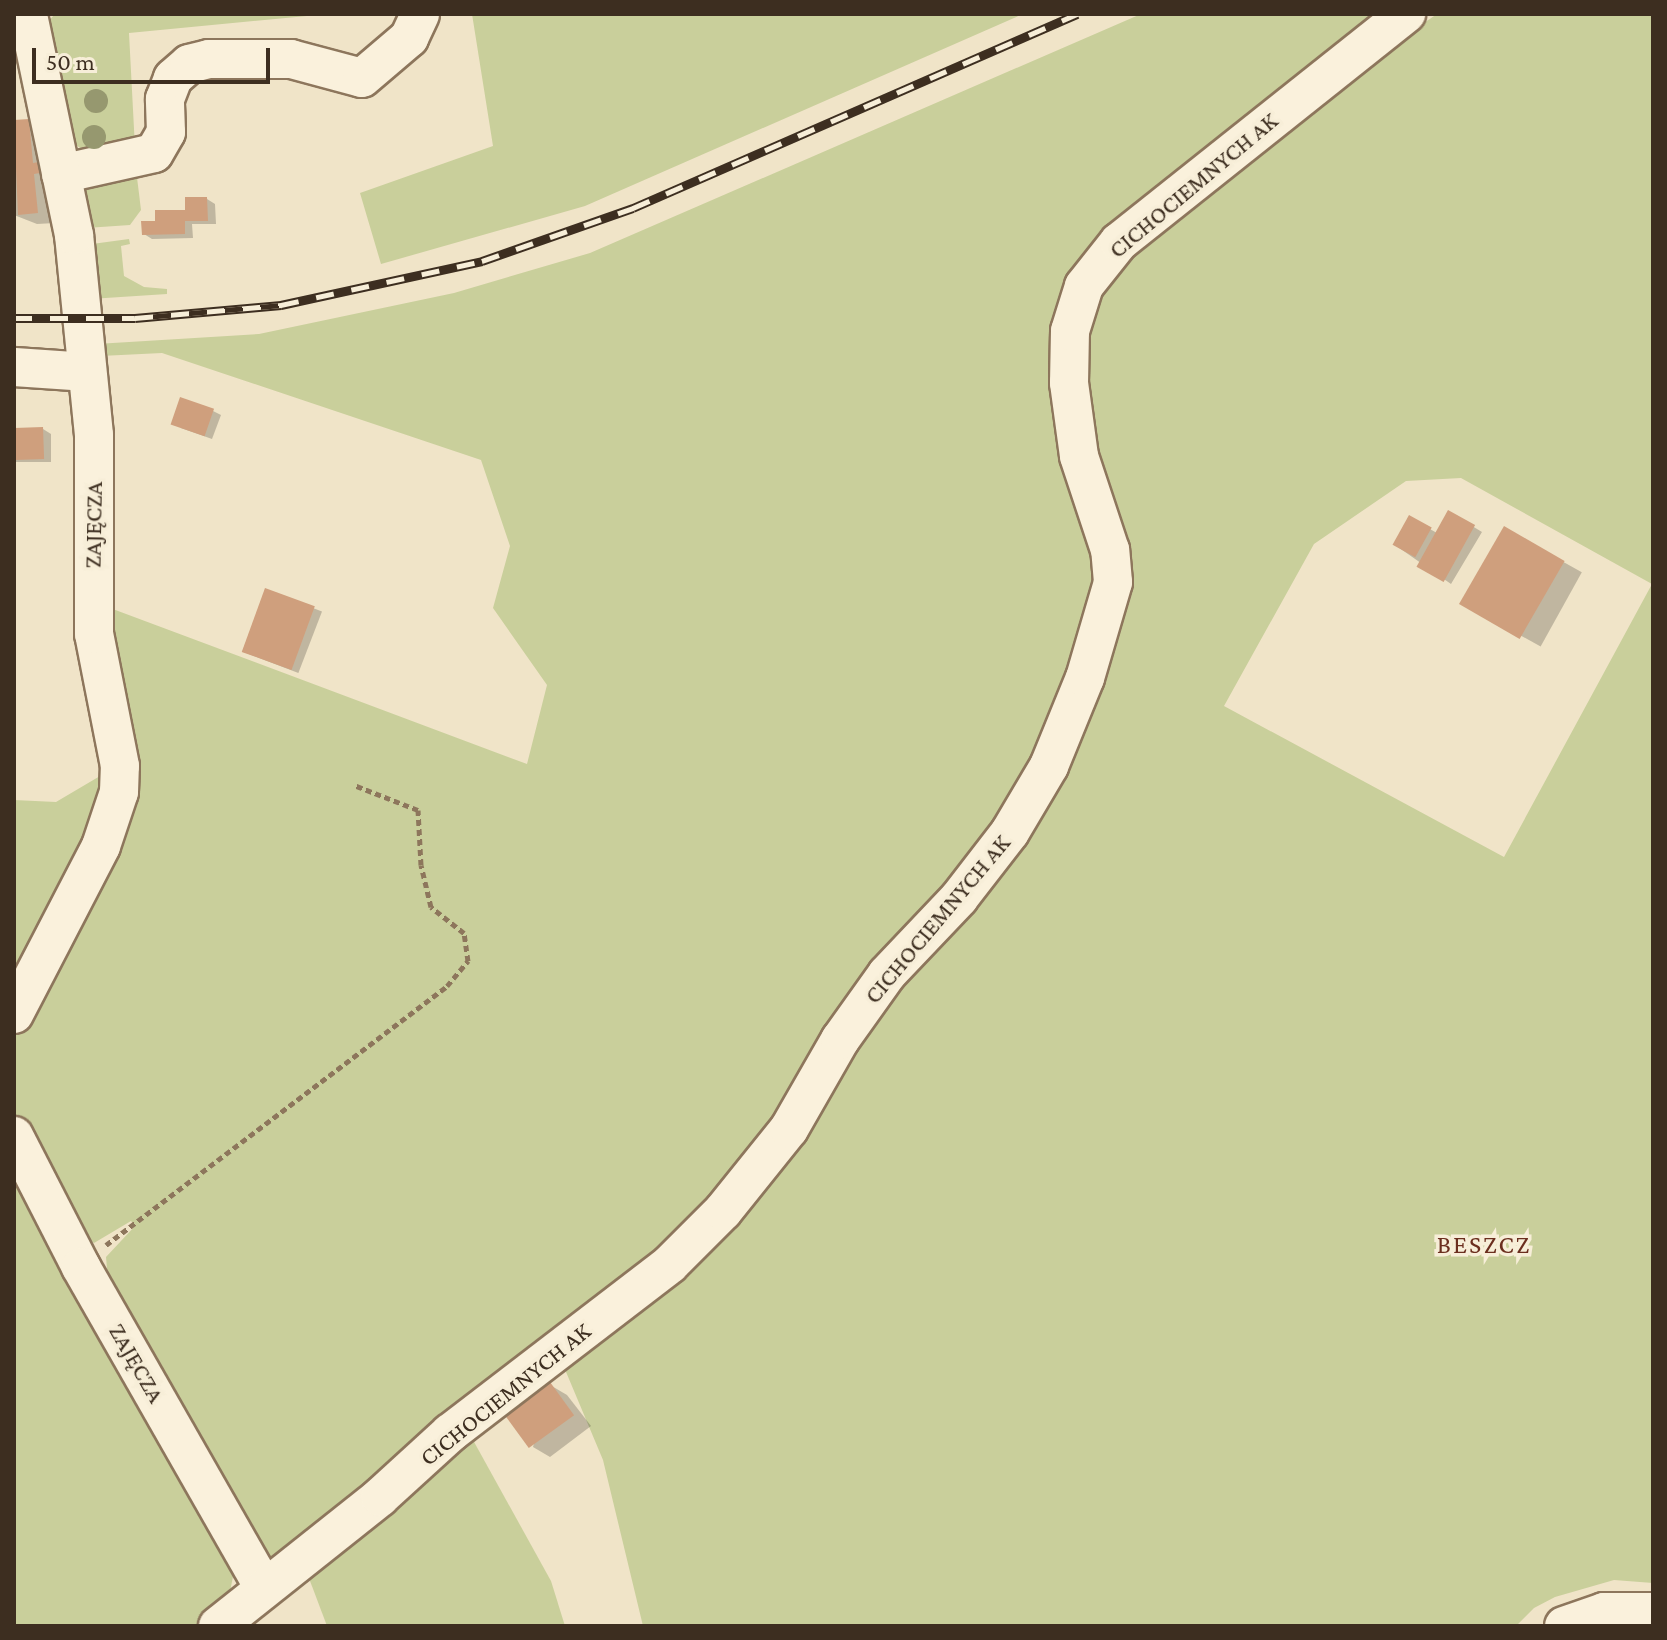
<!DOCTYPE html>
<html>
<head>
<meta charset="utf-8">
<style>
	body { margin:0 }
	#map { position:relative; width:1667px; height:1640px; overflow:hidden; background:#f0e4c8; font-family:"Crimson Pro",serif }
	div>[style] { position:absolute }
	.green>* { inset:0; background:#c9cf9b }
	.shadow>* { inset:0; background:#0003; transform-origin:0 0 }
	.building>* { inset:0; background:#cf9f7d; transform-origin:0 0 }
	.path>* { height:5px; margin-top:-2.5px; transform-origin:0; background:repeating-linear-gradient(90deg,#8d765c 0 6px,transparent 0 10px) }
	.roads { filter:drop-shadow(2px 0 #8d765c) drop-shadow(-2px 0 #8d765c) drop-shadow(0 2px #8d765c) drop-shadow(0 -2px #8d765c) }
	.minor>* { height:38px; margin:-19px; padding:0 19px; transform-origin:19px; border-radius:19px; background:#faf1dc }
	.rail>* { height:9px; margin-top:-4.5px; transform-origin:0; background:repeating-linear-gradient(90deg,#f7eed8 0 18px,#3d2e20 0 36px); box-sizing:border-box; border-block:2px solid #3d2e20 }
	.trees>* { width:24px; height:24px; margin:-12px; border-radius:50%; background:#96986f }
	span { translate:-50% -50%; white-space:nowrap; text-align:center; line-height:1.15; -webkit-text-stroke:7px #f7eed8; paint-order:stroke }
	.street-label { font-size:24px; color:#3d2e20 }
	.neighbourhood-label { font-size:26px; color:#6b2e1e; letter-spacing:2px }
	.frame { position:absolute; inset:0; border:16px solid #3d2e20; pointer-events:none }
	.scale { position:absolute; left:32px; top:48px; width:238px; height:36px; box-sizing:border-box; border:4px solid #3d2e20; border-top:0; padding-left:10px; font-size:24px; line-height:28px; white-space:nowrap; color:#3d2e20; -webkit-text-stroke:6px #f7eed8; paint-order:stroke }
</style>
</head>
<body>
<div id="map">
	<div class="green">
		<div style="clip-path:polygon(55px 14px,171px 15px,328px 14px,129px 33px,135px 148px,83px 150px,69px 140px,44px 26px)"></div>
		<div style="clip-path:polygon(472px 14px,1023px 14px,585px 206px,381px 264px,360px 193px,493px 146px)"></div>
		<div style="clip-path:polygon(1141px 14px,1386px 14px,1070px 289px,1098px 576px,1094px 610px,1032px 776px,712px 1206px,277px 1557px,263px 1556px,109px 1292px,106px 1257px,135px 1226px,131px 1221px,94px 1243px,74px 1229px,14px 1112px,14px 1039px,123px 816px,102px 605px,527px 764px,547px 685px,493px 608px,510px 546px,481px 460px,162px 353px,80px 357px,80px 345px,259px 334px,454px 293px,590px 253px)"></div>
		<div style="clip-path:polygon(evenodd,1437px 14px,1653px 14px,1653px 1583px,1614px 1580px,1555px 1597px,1534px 1608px,1516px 1626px,643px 1626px,603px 1460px,561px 1360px,734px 1217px,1099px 670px,1106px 502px,1087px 403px,1088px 315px,1110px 273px,1369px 61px,1437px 14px,1461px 478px,1652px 584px,1504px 857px,1224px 706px,1314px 544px,1406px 481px,1461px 478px)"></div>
		<div style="clip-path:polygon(136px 169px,141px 210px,130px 225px,86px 228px,79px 212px,85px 190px,98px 178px)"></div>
		<div style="clip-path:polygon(129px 239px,130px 244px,121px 246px,124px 276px,144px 287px,167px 289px,167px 294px,90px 299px,92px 244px)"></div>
		<div style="clip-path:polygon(117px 766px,14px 1005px,14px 800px,56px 802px)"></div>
		<div style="clip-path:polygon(14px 1142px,235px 1566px,229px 1597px,197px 1626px,14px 1626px)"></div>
		<div style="clip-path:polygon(468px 1431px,551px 1581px,565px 1626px,327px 1626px,307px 1573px)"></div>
	</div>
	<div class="shadow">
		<div style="clip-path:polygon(28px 121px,46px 131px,55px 223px,37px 224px,14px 215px,14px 122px)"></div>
		<div style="clip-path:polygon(207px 199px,215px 204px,216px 224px,192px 224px,193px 238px,152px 239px,144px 234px)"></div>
		<div style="clip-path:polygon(213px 411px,221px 415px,212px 439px,181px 428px)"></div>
		<div style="clip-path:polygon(43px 429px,51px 434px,51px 462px,14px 462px,14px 430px)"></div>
		<div style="clip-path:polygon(1449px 512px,1482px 532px,1451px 584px,1395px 545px,1410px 518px,1437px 533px)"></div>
		<div style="left:1504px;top:529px;width:89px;height:85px;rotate:29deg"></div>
		<div style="left:266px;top:590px;width:60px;height:66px;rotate:21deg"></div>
		<div style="clip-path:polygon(550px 1385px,567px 1395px,591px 1426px,550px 1457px,533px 1447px)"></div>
	</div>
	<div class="building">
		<div style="clip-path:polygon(29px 119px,33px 163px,39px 162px,40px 173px,34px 174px,38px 213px,18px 215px,14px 120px)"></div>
		<div style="clip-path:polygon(185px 197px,207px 197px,208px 221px,185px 221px,185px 234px,142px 235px,141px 221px,155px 221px,155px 210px,185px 210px)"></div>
		<div style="left:180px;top:397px;width:36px;height:29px;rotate:19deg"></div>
		<div style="left:43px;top:427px;width:32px;height:29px;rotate:88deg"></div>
		<div style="left:1448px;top:510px;width:31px;height:65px;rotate:29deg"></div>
		<div style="left:1409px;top:515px;width:26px;height:34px;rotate:29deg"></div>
		<div style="left:1504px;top:526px;width:70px;height:90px;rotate:30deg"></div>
		<div style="left:265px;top:588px;width:53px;height:68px;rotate:20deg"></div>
		<div style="left:550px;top:1382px;width:41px;height:56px;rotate:54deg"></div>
	</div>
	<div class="path">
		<div style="left:106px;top:1245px;width:428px;rotate:-37.2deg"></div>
		<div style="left:447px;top:986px;width:33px;rotate:-50deg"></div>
		<div style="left:468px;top:961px;width:28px;rotate:-98deg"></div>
		<div style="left:464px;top:933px;width:42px;rotate:-141.8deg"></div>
		<div style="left:431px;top:907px;width:43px;rotate:-103.4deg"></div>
		<div style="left:421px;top:865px;width:55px;rotate:-93.1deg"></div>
		<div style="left:418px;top:810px;width:69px;rotate:-158.7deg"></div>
	</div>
	<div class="roads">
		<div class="minor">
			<div style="left:61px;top:174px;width:95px;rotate:-12.7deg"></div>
			<div style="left:154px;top:153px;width:24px;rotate:-60deg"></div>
			<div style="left:166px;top:132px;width:33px;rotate:-92deg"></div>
			<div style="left:165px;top:99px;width:22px;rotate:-69deg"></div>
			<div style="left:173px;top:78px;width:21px;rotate:-41deg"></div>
			<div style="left:189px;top:64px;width:21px;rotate:-14deg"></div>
			<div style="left:209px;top:59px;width:82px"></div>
			<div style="left:291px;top:59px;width:73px;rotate:15deg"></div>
			<div style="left:362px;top:78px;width:62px;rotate:-40.4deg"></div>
			<div style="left:409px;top:38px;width:26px;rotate:-65deg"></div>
			<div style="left:14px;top:367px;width:73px;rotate:3.9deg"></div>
			<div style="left:14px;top:1014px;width:189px;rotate:-62.6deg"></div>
			<div style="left:101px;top:846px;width:57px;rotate:-71.6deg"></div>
			<div style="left:119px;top:792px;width:26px;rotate:-88deg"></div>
			<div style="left:120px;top:766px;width:135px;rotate:-101.1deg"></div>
			<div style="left:94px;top:634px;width:199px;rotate:-90deg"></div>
			<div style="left:94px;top:435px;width:201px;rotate:-95.7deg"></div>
			<div style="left:74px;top:235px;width:226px;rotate:-101.8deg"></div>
			<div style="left:14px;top:1136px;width:147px;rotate:62.9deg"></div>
			<div style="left:81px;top:1267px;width:369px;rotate:60.3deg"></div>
			<div style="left:218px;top:1626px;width:207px;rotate:-38.5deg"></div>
			<div style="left:380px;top:1497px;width:95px;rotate:-42.4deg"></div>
			<div style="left:450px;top:1433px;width:277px;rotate:-37.5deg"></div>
			<div style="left:670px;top:1264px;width:75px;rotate:-45deg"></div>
			<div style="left:723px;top:1211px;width:105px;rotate:-51.2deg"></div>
			<div style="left:789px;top:1129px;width:103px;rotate:-60.2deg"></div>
			<div style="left:840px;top:1040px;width:81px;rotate:-54.5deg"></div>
			<div style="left:887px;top:974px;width:105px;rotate:-46.5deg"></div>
			<div style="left:959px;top:898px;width:83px;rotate:-52.3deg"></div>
			<div style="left:1010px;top:832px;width:77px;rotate:-59.4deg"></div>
			<div style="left:1049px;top:766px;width:95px;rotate:-67.8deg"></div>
			<div style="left:1085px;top:678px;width:100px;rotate:-73.7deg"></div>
			<div style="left:1113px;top:582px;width:32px;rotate:-95deg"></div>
			<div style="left:1110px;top:550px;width:99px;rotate:-108.3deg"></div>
			<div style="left:1079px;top:456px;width:74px;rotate:-97.8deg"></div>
			<div style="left:1069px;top:383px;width:52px;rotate:-88.9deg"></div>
			<div style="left:1070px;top:331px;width:47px;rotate:-72.7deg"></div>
			<div style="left:1084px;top:286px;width:56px;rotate:-51.5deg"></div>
			<div style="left:1119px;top:242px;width:367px;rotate:-38.5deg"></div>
			<div style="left:1564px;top:1626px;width:42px;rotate:-19.3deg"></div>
			<div style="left:1604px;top:1612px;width:49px"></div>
		</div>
	</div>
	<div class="rail">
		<div style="left:14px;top:318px;width:121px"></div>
		<div style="left:135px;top:318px;width:147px;rotate:-5.1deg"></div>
		<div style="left:281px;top:305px;width:206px;rotate:-12.3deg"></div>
		<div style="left:482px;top:261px;width:160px;rotate:-19.3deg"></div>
		<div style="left:633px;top:208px;width:485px;rotate:-23.6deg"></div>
	</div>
	<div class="trees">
		<div style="left:96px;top:101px"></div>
		<div style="left:94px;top:137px"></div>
	</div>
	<div class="street-label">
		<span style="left:1193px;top:185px;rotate:-40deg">CICHOCIEMNYCH AK</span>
		<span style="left:93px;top:525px;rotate:-89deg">ZAJĘCZA</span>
		<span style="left:937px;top:919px;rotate:-50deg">CICHOCIEMNYCH AK</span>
		<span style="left:137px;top:1363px;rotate:60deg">ZAJĘCZA</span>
		<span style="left:505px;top:1394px;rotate:-39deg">CICHOCIEMNYCH AK</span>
	</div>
	<div class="neighbourhood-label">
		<span style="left:1484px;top:1245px">BESZCZ</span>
	</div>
	<div class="frame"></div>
	<div class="scale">50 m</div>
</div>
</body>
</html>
